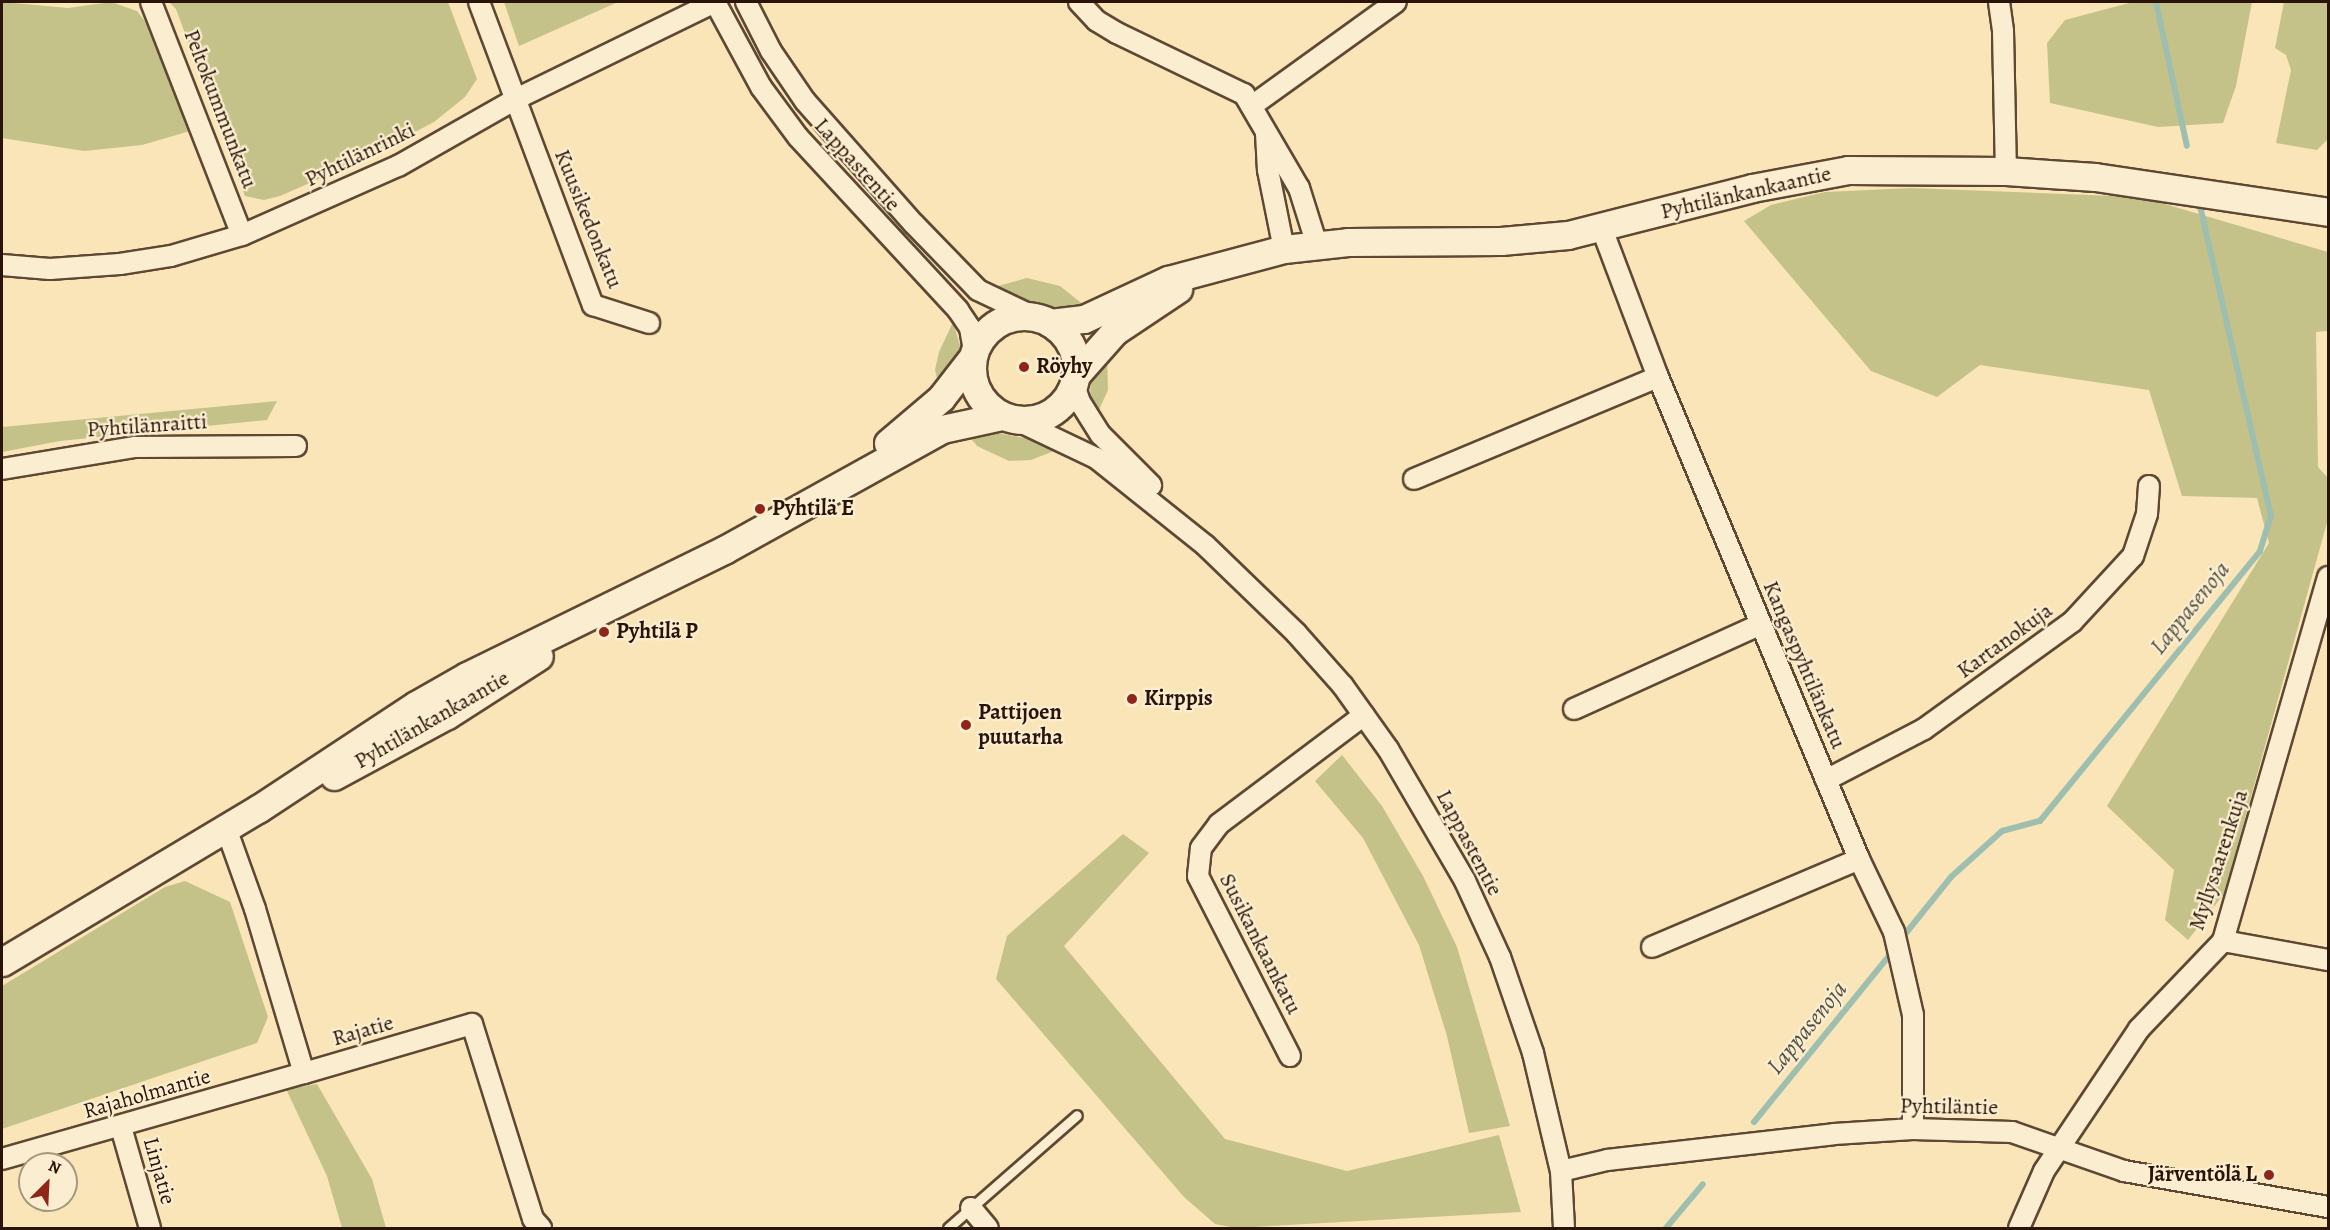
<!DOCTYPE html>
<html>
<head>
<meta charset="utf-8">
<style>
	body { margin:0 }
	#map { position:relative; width:2330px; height:1230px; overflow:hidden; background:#f9e5b7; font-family:Alegreya,serif }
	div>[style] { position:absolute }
	.green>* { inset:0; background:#c5c289 }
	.stream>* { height:6px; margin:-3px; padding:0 3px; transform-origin:3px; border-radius:3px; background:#9ebfaf }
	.roads { filter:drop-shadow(2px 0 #5e4834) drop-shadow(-2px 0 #5e4834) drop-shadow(0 2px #5e4834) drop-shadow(0 -2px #5e4834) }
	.lane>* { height:9px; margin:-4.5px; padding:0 4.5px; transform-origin:4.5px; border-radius:4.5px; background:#fbeed0 }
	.street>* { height:20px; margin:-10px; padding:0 10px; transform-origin:10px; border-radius:10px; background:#fbeed0 }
	.secondary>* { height:27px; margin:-13.5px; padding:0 13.5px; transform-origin:13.5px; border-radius:13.5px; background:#fbeed0 }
	.secondary>.ring { margin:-13.5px; padding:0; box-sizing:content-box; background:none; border:27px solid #fbeed0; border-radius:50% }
	.dots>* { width:16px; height:16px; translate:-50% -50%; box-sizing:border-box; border:3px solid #fbeed0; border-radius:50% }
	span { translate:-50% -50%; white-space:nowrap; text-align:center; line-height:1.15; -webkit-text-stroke:4.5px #fbeed0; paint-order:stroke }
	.street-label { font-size:22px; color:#2a1409 }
	.poi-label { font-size:22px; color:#2a1409; font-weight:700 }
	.left { translate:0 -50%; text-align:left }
	.right { translate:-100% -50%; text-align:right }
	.water-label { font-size:24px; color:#535043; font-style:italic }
	.frame { position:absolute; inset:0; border:3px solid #2a1409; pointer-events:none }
	.north { position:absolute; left:18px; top:1152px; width:60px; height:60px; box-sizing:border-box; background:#fbeed0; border:2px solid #a79780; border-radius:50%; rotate:24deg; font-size:16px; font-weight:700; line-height:24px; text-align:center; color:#2a1409 }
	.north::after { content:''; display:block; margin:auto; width:21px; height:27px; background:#8f2418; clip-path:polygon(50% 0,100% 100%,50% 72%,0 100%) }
</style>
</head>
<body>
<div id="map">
	<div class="green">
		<div style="clip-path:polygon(2px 2px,68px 8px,111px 2px,137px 11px,155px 34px,190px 131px,142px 145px,84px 151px,2px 138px)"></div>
		<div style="clip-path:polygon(169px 2px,448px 2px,477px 79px,465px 97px,434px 122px,360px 161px,280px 196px,264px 200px,245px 196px,176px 9px)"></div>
		<div style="clip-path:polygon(504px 2px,618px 2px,519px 46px)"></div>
		<div style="clip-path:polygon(2133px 2px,2252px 2px,2236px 86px,2223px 123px,2158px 127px,2050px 103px,2047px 43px,2065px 20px)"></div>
		<div style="clip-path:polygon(2284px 2px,2328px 2px,2328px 139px,2317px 150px,2276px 143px,2291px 70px,2286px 55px,2275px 48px)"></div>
		<div style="clip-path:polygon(1911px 188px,2141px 197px,2328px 252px,2328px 331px,2316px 332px,2318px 467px,2328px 478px,2328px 519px,2224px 894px,2188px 940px,2165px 920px,2174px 870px,2107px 806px,2269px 543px,2257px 498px,2182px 496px,2149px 390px,1980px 365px,1937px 397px,1871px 371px,1744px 221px,1771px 205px,1825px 192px)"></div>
		<div style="clip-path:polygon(1027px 278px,1060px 286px,1085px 306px,1059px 310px,1041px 307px,991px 288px)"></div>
		<div style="clip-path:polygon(953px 322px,961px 349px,958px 361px,939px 386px,935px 370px,939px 352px)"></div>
		<div style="clip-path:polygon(1107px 353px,1108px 390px,1097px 414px,1090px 400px,1091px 376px)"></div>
		<div style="clip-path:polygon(277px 401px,267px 420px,60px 441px,2px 452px,2px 427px)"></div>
		<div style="clip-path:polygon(970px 428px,1035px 440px,1059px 449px,1031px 460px,1009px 461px,977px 446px,964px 430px)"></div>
		<div style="clip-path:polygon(1342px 755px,1382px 806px,1423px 876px,1457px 947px,1510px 1126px,1469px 1133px,1447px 1036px,1419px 945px,1363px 838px,1315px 781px)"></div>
		<div style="clip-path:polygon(1123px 834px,1149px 853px,1064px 946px,1225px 1139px,1347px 1171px,1499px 1135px,1521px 1212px,1236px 1228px,1215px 1224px,1184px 1197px,996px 979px,1007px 936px)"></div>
		<div style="clip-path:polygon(185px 881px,230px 902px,268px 1017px,257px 1043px,2px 1129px,2px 986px,165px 887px)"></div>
		<div style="clip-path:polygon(317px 1084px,372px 1179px,386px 1228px,342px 1228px,327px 1176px,286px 1089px)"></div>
	</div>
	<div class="stream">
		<div style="left:2156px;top:2px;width:147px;rotate:77.9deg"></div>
		<div style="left:1906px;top:933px;width:72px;rotate:-51.2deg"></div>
		<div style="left:1951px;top:877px;width:69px;rotate:-42deg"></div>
		<div style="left:2002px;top:831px;width:39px;rotate:-15deg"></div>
		<div style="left:2040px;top:821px;width:348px;rotate:-50.8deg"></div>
		<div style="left:2260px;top:551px;width:37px;rotate:-73deg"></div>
		<div style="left:2271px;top:516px;width:314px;rotate:-102.9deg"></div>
		<div style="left:1754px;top:1122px;width:214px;rotate:-50.9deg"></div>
		<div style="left:1666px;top:1228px;width:57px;rotate:-49.9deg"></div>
	</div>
	<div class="roads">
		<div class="lane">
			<div style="left:948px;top:1228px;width:171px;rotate:-41.2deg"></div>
		</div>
		<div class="street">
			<div style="left:151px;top:2px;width:250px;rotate:68.7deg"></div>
			<div style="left:479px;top:2px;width:324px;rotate:69.4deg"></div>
			<div style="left:593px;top:305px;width:59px;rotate:17.8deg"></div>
			<div style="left:715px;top:2px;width:97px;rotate:61.6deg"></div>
			<div style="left:761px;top:87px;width:62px;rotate:53.5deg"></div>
			<div style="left:798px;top:137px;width:236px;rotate:47.2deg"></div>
			<div style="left:958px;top:310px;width:22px;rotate:56deg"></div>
			<div style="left:970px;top:328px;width:22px;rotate:80deg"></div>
			<div style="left:746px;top:2px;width:55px;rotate:63deg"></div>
			<div style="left:771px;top:51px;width:60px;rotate:55.8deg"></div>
			<div style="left:805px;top:101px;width:164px;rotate:48.5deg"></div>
			<div style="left:914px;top:224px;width:92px;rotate:45.9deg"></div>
			<div style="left:978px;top:290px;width:65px;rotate:25.4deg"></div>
			<div style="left:1079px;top:2px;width:26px;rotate:47deg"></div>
			<div style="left:1097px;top:21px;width:23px;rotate:31deg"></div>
			<div style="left:1117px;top:33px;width:141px;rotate:25.7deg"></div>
			<div style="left:1244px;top:94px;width:109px;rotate:59.7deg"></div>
			<div style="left:1299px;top:188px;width:60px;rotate:72.5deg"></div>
			<div style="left:1999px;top:2px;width:29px;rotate:82deg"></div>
			<div style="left:2003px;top:31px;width:140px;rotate:88.8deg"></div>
			<div style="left:1253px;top:105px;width:176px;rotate:-35.8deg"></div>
			<div style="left:1266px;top:133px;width:37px;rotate:87deg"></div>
			<div style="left:1268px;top:170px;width:81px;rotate:78.6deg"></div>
			<div style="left:1602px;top:229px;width:158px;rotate:69.3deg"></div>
			<div style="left:1658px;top:377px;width:522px;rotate:67.36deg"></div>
			<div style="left:1859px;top:859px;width:81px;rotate:64.4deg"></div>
			<div style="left:1894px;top:932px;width:85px;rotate:77.1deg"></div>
			<div style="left:1913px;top:1015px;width:114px;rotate:90deg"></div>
			<div style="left:2px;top:265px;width:48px;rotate:4.8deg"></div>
			<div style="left:50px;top:269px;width:70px;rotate:-4.1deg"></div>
			<div style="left:120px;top:264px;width:52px;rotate:-8.9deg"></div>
			<div style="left:171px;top:256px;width:74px;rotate:-16.5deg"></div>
			<div style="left:242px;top:235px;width:171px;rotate:-23.9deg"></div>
			<div style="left:398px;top:166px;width:136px;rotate:-29.6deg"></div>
			<div style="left:516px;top:99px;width:221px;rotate:-26deg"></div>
			<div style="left:1074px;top:384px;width:19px;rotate:72deg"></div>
			<div style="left:1080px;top:402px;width:39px;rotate:58deg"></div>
			<div style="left:1101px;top:435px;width:71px;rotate:45deg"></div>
			<div style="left:1016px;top:420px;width:89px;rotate:25.4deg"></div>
			<div style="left:1096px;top:458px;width:139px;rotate:38.6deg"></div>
			<div style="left:1205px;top:545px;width:127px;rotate:44deg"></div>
			<div style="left:1296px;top:633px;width:71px;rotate:48.4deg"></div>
			<div style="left:1343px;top:686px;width:77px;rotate:54.5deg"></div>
			<div style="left:1388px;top:749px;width:153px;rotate:59.7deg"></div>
			<div style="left:1465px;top:881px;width:84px;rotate:65.3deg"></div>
			<div style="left:1500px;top:957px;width:102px;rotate:71deg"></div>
			<div style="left:1533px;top:1053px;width:121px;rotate:76.7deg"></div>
			<div style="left:1561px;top:1171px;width:57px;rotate:87deg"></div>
			<div style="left:2px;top:469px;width:135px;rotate:-9.4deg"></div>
			<div style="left:135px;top:447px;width:161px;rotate:-0.4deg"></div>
			<div style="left:1414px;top:479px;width:264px;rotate:-22.7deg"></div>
			<div style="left:1574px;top:709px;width:205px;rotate:-24.4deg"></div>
			<div style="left:1826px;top:780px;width:110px;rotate:-27.5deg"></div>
			<div style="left:1924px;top:729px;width:183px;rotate:-35.9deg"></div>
			<div style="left:2072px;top:622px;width:90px;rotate:-47.3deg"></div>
			<div style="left:2133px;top:556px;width:44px;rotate:-71.6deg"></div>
			<div style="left:2147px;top:514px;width:28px;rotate:-86deg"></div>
			<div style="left:226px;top:828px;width:86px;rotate:70.3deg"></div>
			<div style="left:255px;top:909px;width:171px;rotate:73.4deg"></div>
			<div style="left:304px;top:1073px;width:175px;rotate:-16.3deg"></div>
			<div style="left:472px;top:1024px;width:204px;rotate:72.6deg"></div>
			<div style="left:533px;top:1219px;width:12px;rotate:48deg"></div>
			<div style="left:2223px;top:941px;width:107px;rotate:10.3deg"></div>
			<div style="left:1652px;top:947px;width:225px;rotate:-23deg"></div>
			<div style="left:1290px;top:1056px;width:202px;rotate:-117.1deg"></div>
			<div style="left:1198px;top:876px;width:28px;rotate:-84deg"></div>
			<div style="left:1201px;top:848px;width:30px;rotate:-53deg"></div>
			<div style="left:1219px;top:824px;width:181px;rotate:-36.9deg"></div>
			<div style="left:121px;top:1127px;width:105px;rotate:74deg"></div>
			<div style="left:2px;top:1159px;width:314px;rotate:-15.9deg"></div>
			<div style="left:1561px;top:1171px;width:47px;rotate:-13.4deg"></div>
			<div style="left:1607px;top:1160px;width:228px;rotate:-6.5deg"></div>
			<div style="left:1834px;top:1134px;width:79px;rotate:-3.6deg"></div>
			<div style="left:1913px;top:1129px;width:99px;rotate:1.7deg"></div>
			<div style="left:2012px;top:1132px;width:119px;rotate:19.2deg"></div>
			<div style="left:2124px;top:1171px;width:207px;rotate:10deg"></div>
			<div style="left:971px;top:1208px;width:26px;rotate:50deg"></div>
			<div style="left:2019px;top:1228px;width:62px;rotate:-66.3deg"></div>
			<div style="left:2044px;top:1171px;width:171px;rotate:-56.2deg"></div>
			<div style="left:2139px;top:1029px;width:122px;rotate:-46.3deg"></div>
			<div style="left:2223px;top:941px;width:379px;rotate:-73.9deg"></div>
		</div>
		<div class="secondary">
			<div class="ring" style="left:972px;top:316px;width:77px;height:77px"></div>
			<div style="left:1050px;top:323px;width:34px;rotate:-7deg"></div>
			<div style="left:1084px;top:319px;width:93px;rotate:-24.9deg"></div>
			<div style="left:1168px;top:280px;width:120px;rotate:-15deg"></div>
			<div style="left:1284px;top:249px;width:64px;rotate:-6.2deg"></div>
			<div style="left:1348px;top:242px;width:153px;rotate:-0.4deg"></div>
			<div style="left:1501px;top:241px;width:67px;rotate:-5.1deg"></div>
			<div style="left:1568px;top:235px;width:190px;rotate:-14.3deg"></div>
			<div style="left:1752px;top:188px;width:98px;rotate:-10.6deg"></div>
			<div style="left:1848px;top:170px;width:158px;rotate:0.4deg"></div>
			<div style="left:2006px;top:171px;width:89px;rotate:3.9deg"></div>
			<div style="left:2095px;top:177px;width:236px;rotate:8.5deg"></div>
			<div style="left:1075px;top:376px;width:60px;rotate:-48.4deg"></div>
			<div style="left:1115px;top:331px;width:76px;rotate:-33.7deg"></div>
			<div style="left:888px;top:443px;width:70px;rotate:-40.3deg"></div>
			<div style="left:941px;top:398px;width:51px;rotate:-52.2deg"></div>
			<div style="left:334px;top:776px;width:128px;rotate:-28.4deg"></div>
			<div style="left:447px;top:715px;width:109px;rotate:-32.7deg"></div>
			<div style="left:2px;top:962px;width:298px;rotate:-30.9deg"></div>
			<div style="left:258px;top:809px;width:189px;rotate:-33.4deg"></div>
			<div style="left:416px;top:705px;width:59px;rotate:-29.6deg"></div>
			<div style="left:467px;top:676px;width:286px;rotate:-26.1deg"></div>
			<div style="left:724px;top:550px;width:249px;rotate:-29deg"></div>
			<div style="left:942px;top:429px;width:61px;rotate:-12.2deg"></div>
		</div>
	</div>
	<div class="dots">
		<div style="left:1024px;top:367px;background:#8f2418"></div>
		<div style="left:760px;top:509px;background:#8f2418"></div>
		<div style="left:604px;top:632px;background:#8f2418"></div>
		<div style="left:1132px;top:699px;background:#8f2418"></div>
		<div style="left:966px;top:725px;background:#8f2418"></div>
		<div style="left:2269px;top:1175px;background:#8f2418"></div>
	</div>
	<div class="street-label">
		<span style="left:220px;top:109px;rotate:69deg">Peltokummunkatu</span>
		<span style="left:360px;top:155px;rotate:-26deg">Pyhtilänrinki</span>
		<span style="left:857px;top:165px;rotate:48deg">Lappastentie</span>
		<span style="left:1746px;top:193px;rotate:-13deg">Pyhtilänkankaantie</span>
		<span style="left:588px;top:219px;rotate:68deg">Kuusikedonkatu</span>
		<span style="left:147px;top:426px;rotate:-4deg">Pyhtilänraitti</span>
		<span style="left:2005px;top:641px;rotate:-36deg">Kartanokuja</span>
		<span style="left:1804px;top:665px;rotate:67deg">Kangaspyhtilänkatu</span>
		<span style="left:432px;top:720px;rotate:-30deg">Pyhtilänkankaantie</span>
		<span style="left:1469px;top:843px;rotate:62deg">Lappastentie</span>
		<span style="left:2219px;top:860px;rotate:-72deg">Myllysaarenkuja</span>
		<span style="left:1260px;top:944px;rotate:63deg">Susikankaankatu</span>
		<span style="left:363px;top:1031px;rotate:-16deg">Rajatie</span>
		<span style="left:147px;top:1094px;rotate:-16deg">Rajaholmantie</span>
		<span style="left:1949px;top:1107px;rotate:1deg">Pyhtiläntie</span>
		<span style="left:159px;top:1171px;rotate:74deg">Linjatie</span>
	</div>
	<div class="poi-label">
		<span class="left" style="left:1036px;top:367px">Röyhy</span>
		<span class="left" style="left:772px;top:509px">Pyhtilä E</span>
		<span class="left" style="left:616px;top:632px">Pyhtilä P</span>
		<span class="left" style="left:1144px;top:699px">Kirppis</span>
		<span class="left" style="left:978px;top:725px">Pattijoen<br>puutarha</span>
		<span class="right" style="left:2257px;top:1175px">Järventölä L</span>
	</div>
	<div class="water-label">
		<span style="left:2190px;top:608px;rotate:-51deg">Lappasenoja</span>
		<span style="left:1807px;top:1028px;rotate:-51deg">Lappasenoja</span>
	</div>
	<div class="frame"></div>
	<div class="north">N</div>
</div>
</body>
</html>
